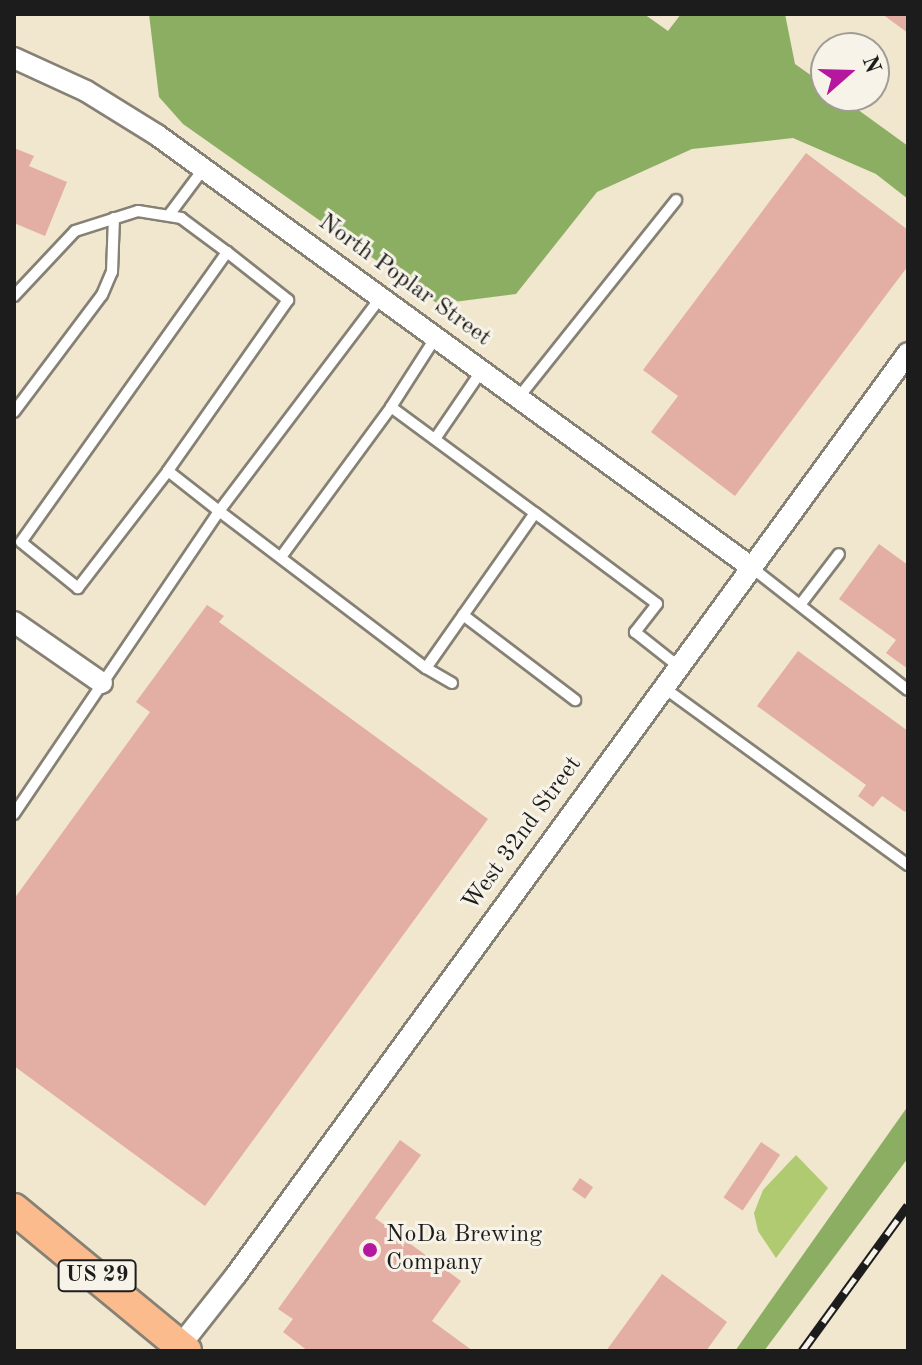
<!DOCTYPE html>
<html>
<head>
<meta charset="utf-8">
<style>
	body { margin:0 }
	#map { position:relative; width:922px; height:1365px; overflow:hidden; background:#f1e6ce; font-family:"Old Standard TT",serif }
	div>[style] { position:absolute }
	.green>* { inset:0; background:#afca70 }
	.forest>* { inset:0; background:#8bae62 }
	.building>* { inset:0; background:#e3aea4; transform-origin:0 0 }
	.roads { filter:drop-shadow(2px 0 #868175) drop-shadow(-2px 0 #868175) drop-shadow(0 2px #868175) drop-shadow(0 -2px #868175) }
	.service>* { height:10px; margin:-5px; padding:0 5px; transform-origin:5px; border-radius:5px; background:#fff }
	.minor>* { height:20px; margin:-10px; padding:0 10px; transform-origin:10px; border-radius:10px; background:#fff }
	.primary>* { height:30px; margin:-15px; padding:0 15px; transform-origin:15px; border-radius:15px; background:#fbbb8c }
	.rail>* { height:9px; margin-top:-4.5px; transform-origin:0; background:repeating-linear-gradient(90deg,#f7f3e8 0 18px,#1c1c1c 0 36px); box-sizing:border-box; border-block:2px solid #1c1c1c }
	.dots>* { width:22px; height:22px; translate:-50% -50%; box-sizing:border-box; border:4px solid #f7f3e8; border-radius:50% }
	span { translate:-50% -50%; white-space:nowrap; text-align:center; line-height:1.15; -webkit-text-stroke:6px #f7f3e8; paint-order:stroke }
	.shield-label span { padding:2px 6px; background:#f7f3e8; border:2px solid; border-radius:6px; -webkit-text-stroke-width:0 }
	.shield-label { font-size:22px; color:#1c1c1c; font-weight:700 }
	.street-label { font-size:24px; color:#1c1c1c }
	.poi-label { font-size:24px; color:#1c1c1c }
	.left { translate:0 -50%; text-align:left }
	.frame { position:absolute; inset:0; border:16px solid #1c1c1c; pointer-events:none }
	.north { position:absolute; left:810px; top:32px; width:80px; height:80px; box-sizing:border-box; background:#f7f3e8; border:2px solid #9f9d96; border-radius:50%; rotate:70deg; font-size:22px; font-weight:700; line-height:32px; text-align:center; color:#1c1c1c }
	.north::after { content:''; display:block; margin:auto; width:28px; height:36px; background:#b5179e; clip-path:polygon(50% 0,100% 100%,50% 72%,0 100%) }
</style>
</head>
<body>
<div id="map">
	<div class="green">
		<div style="clip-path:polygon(796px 1155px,828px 1188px,776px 1258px,758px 1231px,754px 1213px,763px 1190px)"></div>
	</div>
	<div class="forest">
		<div style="clip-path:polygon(149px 14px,644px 14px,668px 31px,681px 14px,785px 14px,795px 64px,826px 86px,826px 96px,839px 96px,908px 146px,908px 199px,876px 174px,793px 138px,692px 149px,597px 192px,516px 294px,438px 304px,183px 124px,159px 97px)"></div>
		<div style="clip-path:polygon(908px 1106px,908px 1158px,764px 1351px,735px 1351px)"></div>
	</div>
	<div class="building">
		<div style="clip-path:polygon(882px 14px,908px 14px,908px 33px)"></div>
		<div style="clip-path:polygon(14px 148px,34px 156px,29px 166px,67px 182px,45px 236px,14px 223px)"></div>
		<div style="clip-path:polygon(806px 153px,908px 230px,908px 266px,735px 496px,651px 432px,678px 396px,643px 370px)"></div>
		<div style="clip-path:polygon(879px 544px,908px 565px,908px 669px,886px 653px,896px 640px,839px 599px)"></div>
		<div style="clip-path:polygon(207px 605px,224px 616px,219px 622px,488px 819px,205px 1206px,14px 1066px,14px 899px,150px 712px,136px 702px)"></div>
		<div style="clip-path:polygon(798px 651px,908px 731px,908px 808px,905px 812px,882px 796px,873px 807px,858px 796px,866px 785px,757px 706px)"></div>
		<div style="clip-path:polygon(400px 1140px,421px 1155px,375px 1218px,461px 1281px,432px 1321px,473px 1351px,308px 1351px,283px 1332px,293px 1319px,278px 1309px)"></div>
		<div style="left:761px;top:1142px;width:23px;height:67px;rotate:34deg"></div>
		<div style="left:580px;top:1178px;width:16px;height:14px;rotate:35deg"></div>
		<div style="clip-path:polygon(662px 1274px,727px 1322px,706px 1351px,606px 1351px)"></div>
	</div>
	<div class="roads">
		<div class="service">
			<div style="left:169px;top:215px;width:59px;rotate:-53.3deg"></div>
			<div style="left:227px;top:252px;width:78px;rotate:38.2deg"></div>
			<div style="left:288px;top:300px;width:209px;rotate:125.1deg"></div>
			<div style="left:168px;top:471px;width:148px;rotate:127.6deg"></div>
			<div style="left:78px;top:588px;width:73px;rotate:-141.1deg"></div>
			<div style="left:21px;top:542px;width:356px;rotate:-54.6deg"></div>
			<div style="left:14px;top:296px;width:89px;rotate:-46.8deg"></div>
			<div style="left:75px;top:231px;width:66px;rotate:-17.6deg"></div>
			<div style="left:138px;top:211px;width:44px;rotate:9.2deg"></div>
			<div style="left:181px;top:218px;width:57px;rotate:36.5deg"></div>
			<div style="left:381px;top:297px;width:268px;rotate:127.1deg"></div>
			<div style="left:219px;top:511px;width:260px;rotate:37.2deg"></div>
			<div style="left:426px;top:668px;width:30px;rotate:30deg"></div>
			<div style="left:519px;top:397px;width:252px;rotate:-51.4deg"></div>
			<div style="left:391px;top:407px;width:83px;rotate:-57.3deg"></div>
			<div style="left:14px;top:412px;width:146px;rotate:-53.1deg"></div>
			<div style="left:102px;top:295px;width:25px;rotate:-67deg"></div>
			<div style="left:112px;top:272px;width:54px;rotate:-87.9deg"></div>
			<div style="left:435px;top:439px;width:83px;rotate:-55.7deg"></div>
			<div style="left:281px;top:557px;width:186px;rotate:-53.7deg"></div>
			<div style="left:391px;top:407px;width:179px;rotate:36.4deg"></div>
			<div style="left:751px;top:567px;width:199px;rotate:38.1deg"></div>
			<div style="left:800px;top:605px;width:64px;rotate:-52.6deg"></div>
			<div style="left:463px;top:615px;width:141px;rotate:37.2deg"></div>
			<div style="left:426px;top:668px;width:189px;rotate:-54.9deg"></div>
			<div style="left:535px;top:513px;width:152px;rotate:36.7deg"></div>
			<div style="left:657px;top:604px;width:36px;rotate:128deg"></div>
			<div style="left:635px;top:632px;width:55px;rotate:38.3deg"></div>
			<div style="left:663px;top:687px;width:303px;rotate:36deg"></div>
			<div style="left:14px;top:814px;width:366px;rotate:-55.9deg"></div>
			<div style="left:219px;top:511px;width:65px;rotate:-141.9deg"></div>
		</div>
		<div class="minor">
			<div style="left:14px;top:58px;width:79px;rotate:24.6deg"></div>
			<div style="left:86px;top:91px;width:84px;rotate:31.8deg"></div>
			<div style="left:157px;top:135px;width:734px;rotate:36.03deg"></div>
			<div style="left:14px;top:622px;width:107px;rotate:34.7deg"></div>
			<div style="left:176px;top:1351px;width:97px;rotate:-51.7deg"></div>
			<div style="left:236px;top:1275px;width:1141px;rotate:-53.91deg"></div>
		</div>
		<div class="primary">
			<div style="left:14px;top:1209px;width:223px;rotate:39.5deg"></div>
		</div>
	</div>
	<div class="rail">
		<div style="left:802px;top:1351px;width:180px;rotate:-54deg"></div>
	</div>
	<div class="dots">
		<div style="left:370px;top:1250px;background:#b5179e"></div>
	</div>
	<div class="shield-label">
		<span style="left:97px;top:1276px">US 29</span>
	</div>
	<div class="street-label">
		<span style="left:404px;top:281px;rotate:36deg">North Poplar Street</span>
		<span style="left:523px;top:834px;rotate:-54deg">West 32nd Street</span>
	</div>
	<div class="poi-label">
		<span class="left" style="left:386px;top:1250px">NoDa Brewing<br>Company</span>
	</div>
	<div class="frame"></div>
	<div class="north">N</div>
</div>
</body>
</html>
